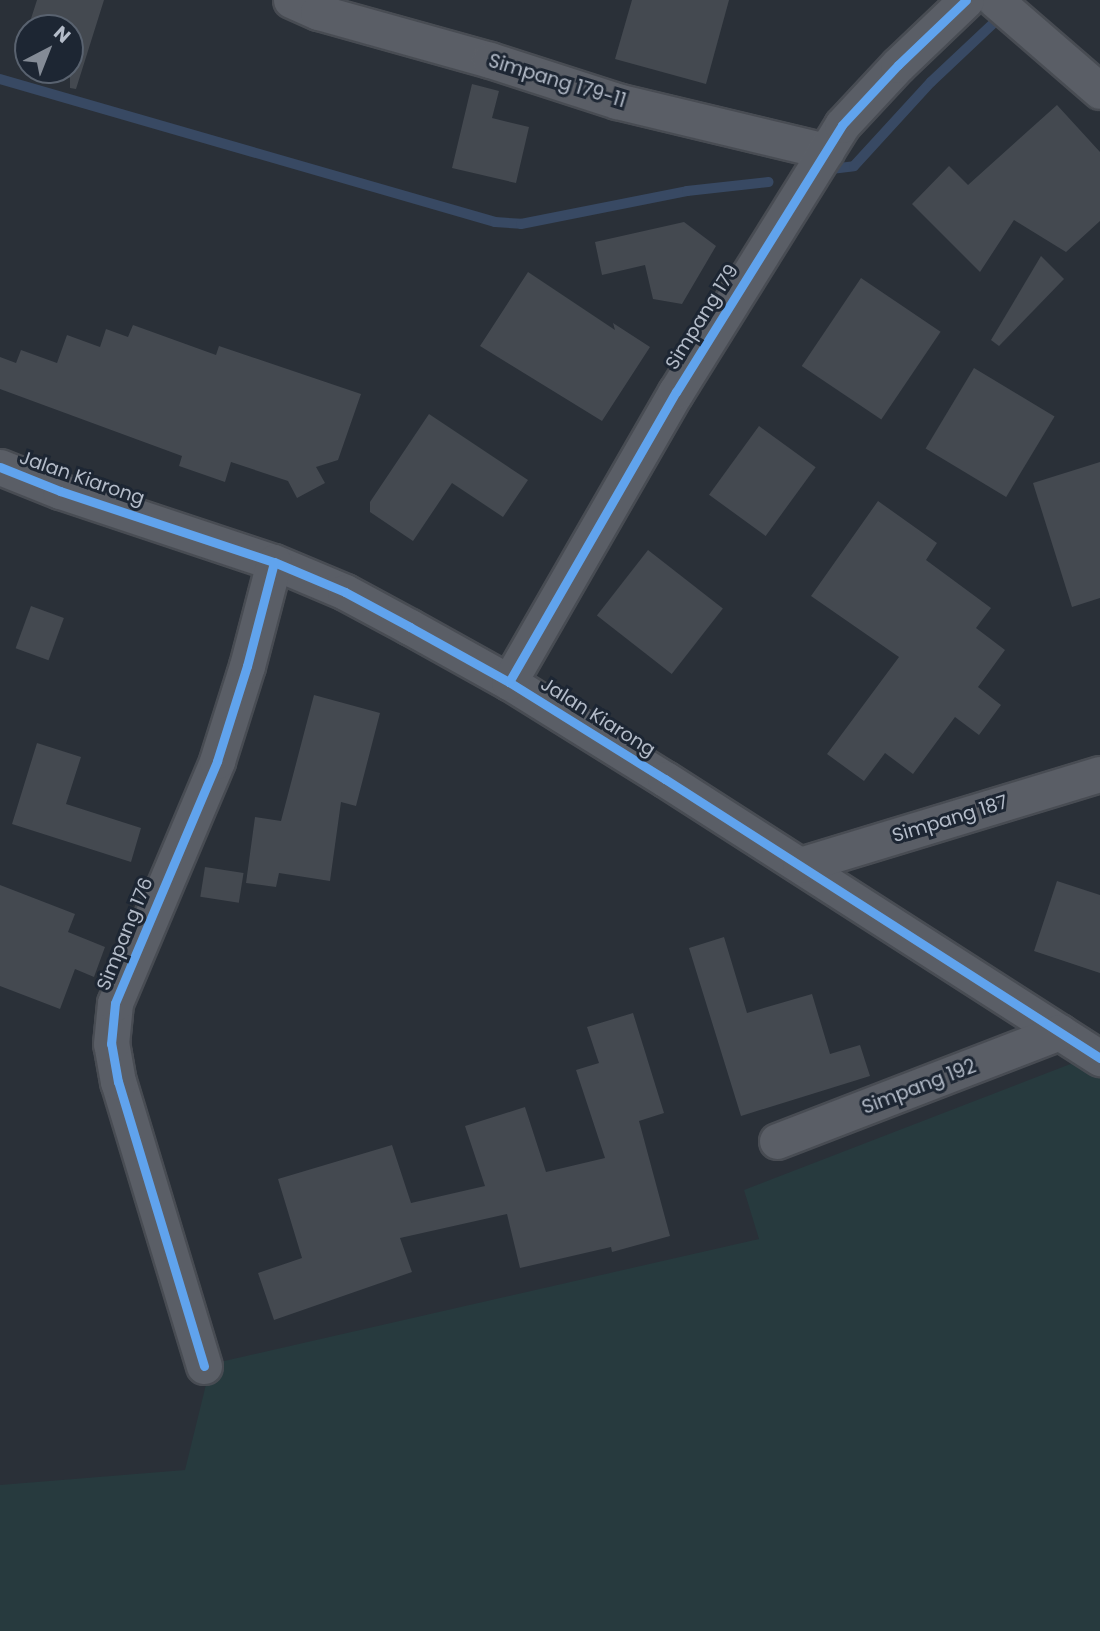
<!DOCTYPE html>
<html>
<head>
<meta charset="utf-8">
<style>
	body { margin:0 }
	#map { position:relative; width:1100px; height:1631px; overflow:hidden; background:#2a3038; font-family:Poppins,sans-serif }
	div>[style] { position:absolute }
	.green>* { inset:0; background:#273a3e }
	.stream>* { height:10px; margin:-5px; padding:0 5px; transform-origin:5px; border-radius:5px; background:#384963 }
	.building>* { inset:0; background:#444950; transform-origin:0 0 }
	.roads { filter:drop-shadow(2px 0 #484c53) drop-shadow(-2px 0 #484c53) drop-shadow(0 2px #484c53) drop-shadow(0 -2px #484c53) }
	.minor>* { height:35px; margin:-17.5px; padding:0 17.5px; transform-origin:17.5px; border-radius:17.5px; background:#5a5e66 }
	.cycleway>* { height:9px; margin:-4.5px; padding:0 4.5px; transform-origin:4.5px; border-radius:4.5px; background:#60a3ed }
	span { translate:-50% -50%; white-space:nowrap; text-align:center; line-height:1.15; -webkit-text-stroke:6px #1d2633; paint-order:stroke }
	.street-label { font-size:19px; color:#b4bcc9 }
	.north { position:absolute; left:14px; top:14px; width:70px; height:70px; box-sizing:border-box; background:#1d2633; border:2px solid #59626f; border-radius:50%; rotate:42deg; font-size:19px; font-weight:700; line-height:28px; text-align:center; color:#b4bcc9 }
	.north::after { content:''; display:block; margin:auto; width:24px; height:32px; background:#848b96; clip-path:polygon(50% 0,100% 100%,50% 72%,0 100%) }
</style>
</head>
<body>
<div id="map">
	<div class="green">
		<div style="clip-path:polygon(1086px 1058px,1100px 1068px,1100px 1631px,0 1631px,0 1485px,185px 1470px,211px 1364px,759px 1239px,744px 1190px)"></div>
	</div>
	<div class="stream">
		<div style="left:0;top:79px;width:515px;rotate:16.11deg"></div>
		<div style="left:495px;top:222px;width:26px;rotate:4deg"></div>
		<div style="left:521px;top:224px;width:169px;rotate:-11.2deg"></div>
		<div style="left:687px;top:191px;width:82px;rotate:-6.3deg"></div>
		<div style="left:831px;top:169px;width:23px;rotate:-7deg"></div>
		<div style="left:854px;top:166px;width:114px;rotate:-47.5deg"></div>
		<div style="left:931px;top:82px;width:98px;rotate:-43.3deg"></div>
	</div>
	<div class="building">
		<div style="clip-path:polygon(37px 0,104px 0,76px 89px,70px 88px,70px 28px,28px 28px)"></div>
		<div style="clip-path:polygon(632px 0,729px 0,706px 84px,615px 59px)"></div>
		<div style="clip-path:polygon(472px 84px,499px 91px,492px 118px,529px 127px,516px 183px,452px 168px)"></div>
		<div style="clip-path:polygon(1057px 105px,1100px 152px,1100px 221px,1066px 252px,1014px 220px,980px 272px,912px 204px,949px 166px,968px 185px)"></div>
		<div style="clip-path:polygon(684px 222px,716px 246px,682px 304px,653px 299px,645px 265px,602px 275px,595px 242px)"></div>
		<div style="clip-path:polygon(1041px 256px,1064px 279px,999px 346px,991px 340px)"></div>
		<div style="clip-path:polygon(528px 272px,615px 330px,613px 323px,650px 347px,602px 421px,480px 346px)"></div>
		<div style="left:861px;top:278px;width:96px;height:106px;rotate:34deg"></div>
		<div style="clip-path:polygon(133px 325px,216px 355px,219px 346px,361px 394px,338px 460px,316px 467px,325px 483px,297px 498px,288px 481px,231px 462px,225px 482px,179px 466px,182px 456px,0 389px,0 357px,16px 363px,21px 350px,57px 363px,67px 335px,100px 347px,106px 329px,128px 337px)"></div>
		<div style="left:974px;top:368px;width:94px;height:94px;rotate:31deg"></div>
		<div style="clip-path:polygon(429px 414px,528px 480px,503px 517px,452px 483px,413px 541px,370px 512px,370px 502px)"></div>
		<div style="left:759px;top:426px;width:70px;height:85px;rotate:36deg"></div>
		<div style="clip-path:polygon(1100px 462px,1100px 598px,1072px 607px,1033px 483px)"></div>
		<div style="clip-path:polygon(878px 501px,937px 543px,926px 560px,991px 608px,976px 628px,1005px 650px,978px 687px,1001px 705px,979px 735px,955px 717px,913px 774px,885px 753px,864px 781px,827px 754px,899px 657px,811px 596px)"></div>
		<div style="left:648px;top:550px;width:95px;height:83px;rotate:38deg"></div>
		<div style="left:31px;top:606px;width:35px;height:45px;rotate:20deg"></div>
		<div style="clip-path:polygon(314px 695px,380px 713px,356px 806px,341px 802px,330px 881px,279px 873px,276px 887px,246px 883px,255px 817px,281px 821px)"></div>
		<div style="clip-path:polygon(37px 743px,81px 757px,66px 804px,141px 828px,131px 862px,12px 824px)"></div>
		<div style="left:205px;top:867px;width:39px;height:30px;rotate:9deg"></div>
		<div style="clip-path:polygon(1057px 881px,1100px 895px,1100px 973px,1034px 951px)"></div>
		<div style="clip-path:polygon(0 885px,75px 914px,68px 932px,105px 947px,94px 977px,75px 969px,60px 1009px,0 986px)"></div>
		<div style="clip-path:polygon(724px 937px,747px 1013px,812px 994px,830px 1054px,860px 1045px,870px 1076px,741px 1116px,689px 948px)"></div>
		<div style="clip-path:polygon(633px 1013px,664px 1113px,639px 1121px,670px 1236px,612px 1252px,611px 1247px,520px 1268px,507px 1214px,400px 1238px,412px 1272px,274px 1320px,258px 1273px,302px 1258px,278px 1179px,392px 1145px,411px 1203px,485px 1186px,465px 1126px,525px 1107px,546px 1172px,605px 1158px,576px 1070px,599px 1063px,587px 1027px)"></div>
	</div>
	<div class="roads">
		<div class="minor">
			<div style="left:291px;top:0;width:30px;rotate:24deg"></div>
			<div style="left:318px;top:12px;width:179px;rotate:15.6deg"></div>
			<div style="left:490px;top:60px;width:133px;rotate:17.9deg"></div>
			<div style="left:617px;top:101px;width:215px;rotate:13.5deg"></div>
			<div style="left:995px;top:0;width:139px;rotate:40.9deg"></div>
			<div style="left:0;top:467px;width:65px;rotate:21.8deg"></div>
			<div style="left:60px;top:491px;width:225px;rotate:18.4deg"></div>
			<div style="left:274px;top:562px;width:77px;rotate:22.9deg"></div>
			<div style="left:345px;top:592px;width:74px;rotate:28.3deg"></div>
			<div style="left:410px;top:627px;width:113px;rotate:29.1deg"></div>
			<div style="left:509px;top:682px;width:184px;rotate:31.9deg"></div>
			<div style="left:665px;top:779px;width:517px;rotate:32.68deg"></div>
			<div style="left:509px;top:682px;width:335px;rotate:-60.1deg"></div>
			<div style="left:676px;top:392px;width:314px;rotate:-58.1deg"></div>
			<div style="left:842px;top:125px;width:82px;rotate:-47deg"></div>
			<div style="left:898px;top:65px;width:94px;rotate:-43.7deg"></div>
			<div style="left:800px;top:865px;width:313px;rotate:-16.9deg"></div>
			<div style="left:777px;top:1141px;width:303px;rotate:-21.1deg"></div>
			<div style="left:204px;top:1366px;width:297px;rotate:-106.8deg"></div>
			<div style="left:118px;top:1082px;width:39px;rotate:-100deg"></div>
			<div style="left:111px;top:1044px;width:41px;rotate:-84.4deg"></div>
			<div style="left:115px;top:1003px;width:263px;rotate:-67.1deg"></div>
			<div style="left:217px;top:761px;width:100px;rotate:-72.5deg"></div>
			<div style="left:247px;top:666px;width:107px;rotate:-75.4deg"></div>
		</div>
	</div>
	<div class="cycleway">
		<div style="left:0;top:467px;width:65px;rotate:21.8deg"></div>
		<div style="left:60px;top:491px;width:225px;rotate:18.4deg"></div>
		<div style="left:274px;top:562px;width:77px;rotate:22.9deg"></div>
		<div style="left:345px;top:592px;width:74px;rotate:28.3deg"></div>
		<div style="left:410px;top:627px;width:113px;rotate:29.1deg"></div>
		<div style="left:509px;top:682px;width:184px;rotate:31.9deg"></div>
		<div style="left:665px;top:779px;width:517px;rotate:32.68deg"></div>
		<div style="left:509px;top:682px;width:335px;rotate:-60.1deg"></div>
		<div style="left:676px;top:392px;width:314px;rotate:-58.1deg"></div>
		<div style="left:842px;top:125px;width:82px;rotate:-47deg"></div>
		<div style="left:898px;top:65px;width:94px;rotate:-43.7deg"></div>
		<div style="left:204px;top:1366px;width:297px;rotate:-106.8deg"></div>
		<div style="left:118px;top:1082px;width:39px;rotate:-100deg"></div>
		<div style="left:111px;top:1044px;width:41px;rotate:-84.4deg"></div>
		<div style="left:115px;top:1003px;width:263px;rotate:-67.1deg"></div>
		<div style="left:217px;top:761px;width:100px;rotate:-72.5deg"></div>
		<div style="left:247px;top:666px;width:107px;rotate:-75.4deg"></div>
	</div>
	<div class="street-label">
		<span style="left:557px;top:81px;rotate:17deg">Simpang 179-11</span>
		<span style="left:702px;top:317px;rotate:-58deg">Simpang 179</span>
		<span style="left:82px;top:478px;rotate:19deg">Jalan Kiarong</span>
		<span style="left:598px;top:717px;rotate:32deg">Jalan Kiarong</span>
		<span style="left:950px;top:819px;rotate:-17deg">Simpang 187</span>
		<span style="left:125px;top:934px;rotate:-68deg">Simpang 176</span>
		<span style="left:919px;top:1087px;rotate:-21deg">Simpang 192</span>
	</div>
	<div class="north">N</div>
</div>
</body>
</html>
